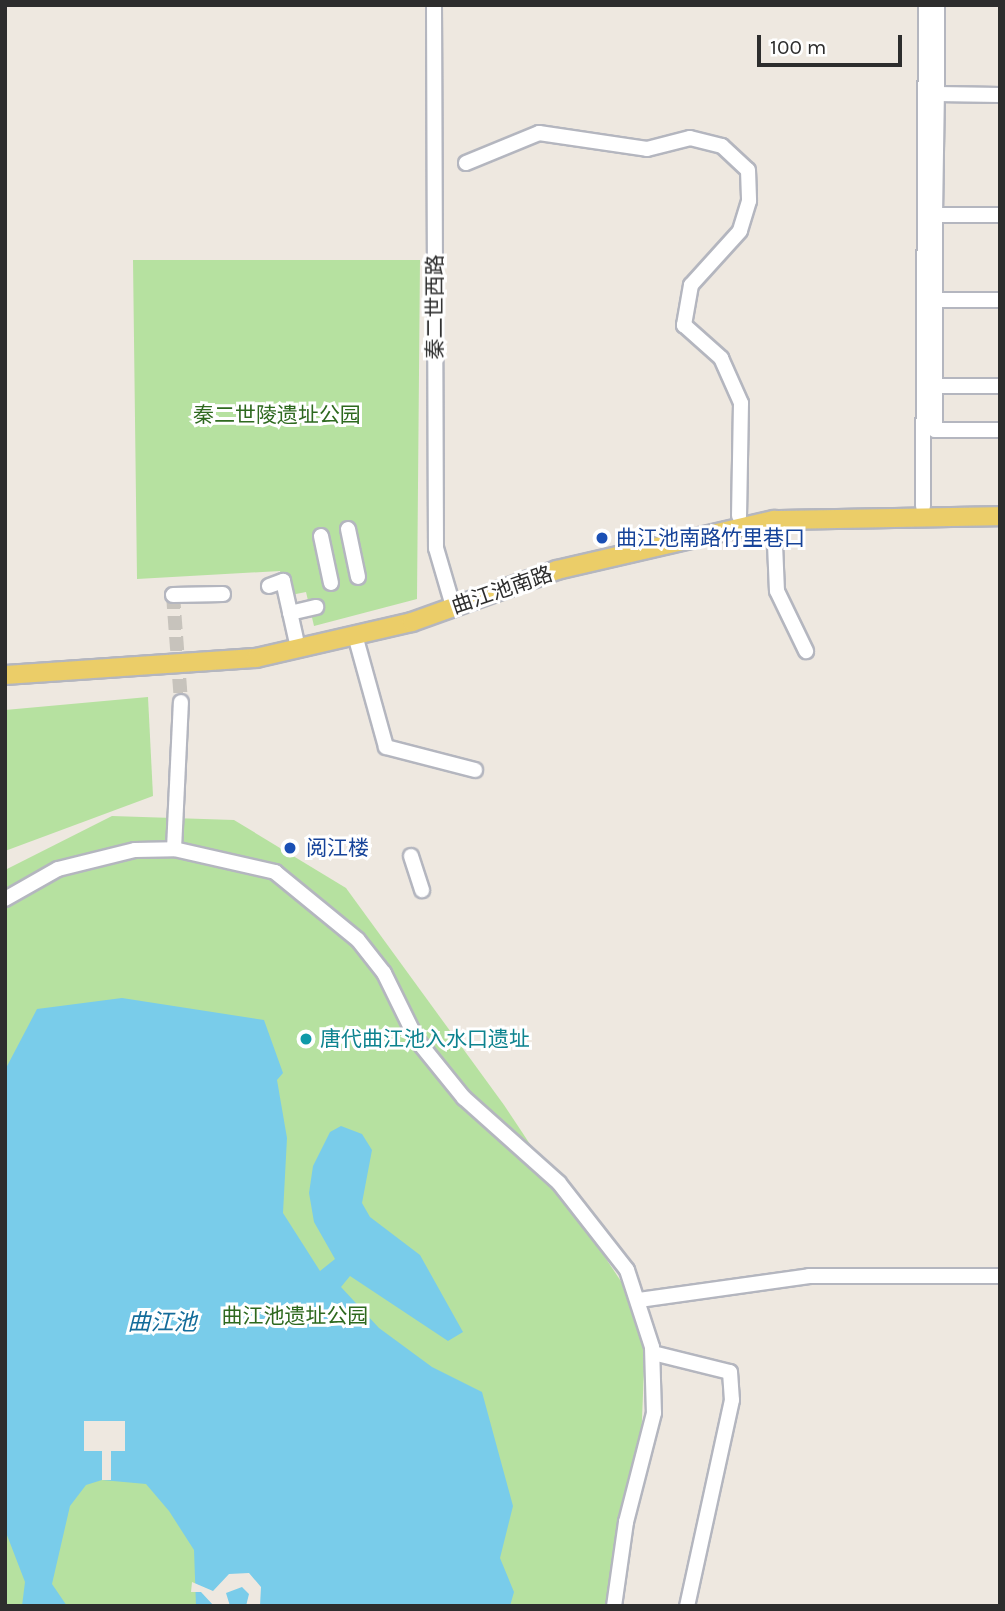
<!DOCTYPE html>
<html>
<head>
<meta charset="utf-8">
<style>
	body { margin:0 }
	#map { position:relative; width:1005px; height:1611px; overflow:hidden; background:#eee8e0; font-family:Karla,"Noto Sans SC",sans-serif }
	div>[style] { position:absolute }
	.green>* { inset:0; background:#b6e1a0 }
	.water>* { inset:0; background:#79ccea }
	.pier>* { inset:0; background:#eee8e0 }
	.minor-tunnel>* { height:14px; margin-top:-7px; transform-origin:0; background:repeating-linear-gradient(90deg,#c7c3bc 0 14px,transparent 0 21px) }
	.roads { filter:drop-shadow(2px 0 #b4b6bf) drop-shadow(-2px 0 #b4b6bf) drop-shadow(0 2px #b4b6bf) drop-shadow(0 -2px #b4b6bf) }
	.minor>* { height:14px; margin:-7px; padding:0 7px; transform-origin:7px; border-radius:7px; background:#fff }
	.major>* { height:18px; margin:-9px; padding:0 9px; transform-origin:9px; border-radius:9px; background:#ebcd68 }
	.dots>* { width:19px; height:19px; translate:-50% -50%; box-sizing:border-box; border:4px solid #fff; border-radius:50% }
	span { translate:-50% -50%; white-space:nowrap; text-align:center; line-height:1.15; -webkit-text-stroke:6px #fff; paint-order:stroke }
	.street-label { font-size:21px; color:#2d2d2d }
	.park-label { font-size:21px; color:#2e691f }
	.transit-label { font-size:21px; color:#164399 }
	.left { translate:0 -50%; text-align:left }
	.culture-label { font-size:21px; color:#0d838f }
	.water-label { font-size:23px; color:#146c9a; font-style:italic }
	.frame { position:absolute; inset:0; border:7px solid #2d2d2d; pointer-events:none }
	.scale { position:absolute; left:757px; top:35px; width:145px; height:32px; box-sizing:border-box; border:4px solid #2d2d2d; border-top:0; padding-left:9px; font-size:21px; line-height:24px; white-space:nowrap; color:#2d2d2d; -webkit-text-stroke:5px #fff; paint-order:stroke }
</style>
</head>
<body>
<div id="map">
	<div class="green">
		<div style="clip-path:polygon(133px 260px,420px 260px,417px 599px,314px 626px,306px 592px,286px 596px,280px 571px,137px 579px)"></div>
		<div style="clip-path:polygon(148px 697px,153px 796px,5px 851px,5px 710px)"></div>
		<div style="clip-path:polygon(112px 816px,234px 820px,346px 888px,504px 1105px,646px 1319px,640px 1469px,613px 1606px,5px 1606px,5px 870px)"></div>
	</div>
	<div class="water">
		<div style="clip-path:polygon(122px 998px,264px 1020px,283px 1073px,277px 1080px,287px 1138px,283px 1213px,320px 1271px,335px 1259px,314px 1222px,309px 1193px,313px 1166px,330px 1132px,341px 1126px,362px 1134px,372px 1150px,362px 1203px,370px 1217px,420px 1255px,463px 1332px,448px 1341px,350px 1276px,341px 1287px,379px 1328px,432px 1367px,482px 1392px,513px 1506px,500px 1558px,514px 1592px,510px 1606px,196px 1606px,194px 1550px,169px 1511px,146px 1484px,102px 1480px,86px 1485px,70px 1506px,52px 1584px,67px 1606px,22px 1606px,25px 1582px,5px 1530px,5px 1070px,37px 1009px)"></div>
	</div>
	<div class="pier">
		<div style="clip-path:polygon(84px 1421px,125px 1421px,125px 1451px,111px 1451px,111px 1480px,102px 1480px,102px 1451px,84px 1451px)"></div>
		<div style="clip-path:polygon(249px 1573px,261px 1587px,260px 1606px,246px 1606px,249px 1594px,242px 1587px,226px 1593px,230px 1606px,214px 1606px,201px 1592px,191px 1592px,192px 1582px,213px 1591px,229px 1574px)"></div>
	</div>
	<div class="minor-tunnel">
		<div style="left:173px;top:595px;width:107px;rotate:85.7deg"></div>
	</div>
	<div class="roads">
		<div class="minor">
			<div style="left:434px;top:5px;width:543px;rotate:89.79deg"></div>
			<div style="left:436px;top:548px;width:60px;rotate:73.7deg"></div>
			<div style="left:937px;top:5px;width:89px;rotate:90deg"></div>
			<div style="left:466px;top:163px;width:79px;rotate:-22.3deg"></div>
			<div style="left:539px;top:133px;width:109px;rotate:8.4deg"></div>
			<div style="left:647px;top:149px;width:44px;rotate:-14.3deg"></div>
			<div style="left:690px;top:138px;width:33px;rotate:14deg"></div>
			<div style="left:722px;top:146px;width:35px;rotate:43deg"></div>
			<div style="left:748px;top:170px;width:31px;rotate:88deg"></div>
			<div style="left:749px;top:201px;width:31px;rotate:107deg"></div>
			<div style="left:740px;top:231px;width:73px;rotate:132.2deg"></div>
			<div style="left:691px;top:285px;width:41px;rotate:99.9deg"></div>
			<div style="left:684px;top:325px;width:50px;rotate:41.7deg"></div>
			<div style="left:721px;top:358px;width:49px;rotate:66deg"></div>
			<div style="left:741px;top:403px;width:113px;rotate:91deg"></div>
			<div style="left:935px;top:215px;width:121px;rotate:-89.1deg"></div>
			<div style="left:937px;top:94px;width:63px;rotate:0.9deg"></div>
			<div style="left:1000px;top:215px;width:65px;rotate:180deg"></div>
			<div style="left:935px;top:215px;width:215px;rotate:90deg"></div>
			<div style="left:935px;top:430px;width:65px"></div>
			<div style="left:935px;top:300px;width:65px"></div>
			<div style="left:935px;top:386px;width:65px"></div>
			<div style="left:923px;top:506px;width:501px;rotate:-89.66deg"></div>
			<div style="left:774px;top:520px;width:71px;rotate:87.6deg"></div>
			<div style="left:777px;top:591px;width:67px;rotate:64.2deg"></div>
			<div style="left:348px;top:529px;width:49px;rotate:78.2deg"></div>
			<div style="left:321px;top:536px;width:48px;rotate:78deg"></div>
			<div style="left:269px;top:586px;width:15px;rotate:-20deg"></div>
			<div style="left:283px;top:581px;width:59px;rotate:77.4deg"></div>
			<div style="left:173px;top:595px;width:50px;rotate:-1.1deg"></div>
			<div style="left:290px;top:613px;width:27px;rotate:-13deg"></div>
			<div style="left:355px;top:635px;width:116px;rotate:74.5deg"></div>
			<div style="left:386px;top:747px;width:92px;rotate:14.5deg"></div>
			<div style="left:174px;top:849px;width:147px;rotate:-87.3deg"></div>
			<div style="left:411px;top:856px;width:36px;rotate:72deg"></div>
			<div style="left:5px;top:899px;width:61px;rotate:-29.5deg"></div>
			<div style="left:58px;top:869px;width:79px;rotate:-13.9deg"></div>
			<div style="left:135px;top:850px;width:39px;rotate:-1deg"></div>
			<div style="left:174px;top:849px;width:104px;rotate:12.8deg"></div>
			<div style="left:275px;top:872px;width:107px;rotate:39.3deg"></div>
			<div style="left:358px;top:940px;width:42px;rotate:51.8deg"></div>
			<div style="left:384px;top:973px;width:75px;rotate:63.8deg"></div>
			<div style="left:417px;top:1040px;width:75px;rotate:51deg"></div>
			<div style="left:464px;top:1098px;width:127px;rotate:41.8deg"></div>
			<div style="left:559px;top:1183px;width:110px;rotate:52deg"></div>
			<div style="left:627px;top:1270px;width:81px;rotate:72deg"></div>
			<div style="left:652px;top:1347px;width:66px;rotate:88.3deg"></div>
			<div style="left:654px;top:1413px;width:113px;rotate:104.4deg"></div>
			<div style="left:626px;top:1522px;width:85px;rotate:98.1deg"></div>
			<div style="left:639px;top:1300px;width:172px;rotate:-8deg"></div>
			<div style="left:809px;top:1276px;width:191px"></div>
			<div style="left:653px;top:1353px;width:79px;rotate:13.9deg"></div>
			<div style="left:730px;top:1372px;width:28px;rotate:86deg"></div>
			<div style="left:732px;top:1400px;width:211px;rotate:102.3deg"></div>
		</div>
		<div class="major">
			<div style="left:5px;top:675px;width:252px;rotate:-3.9deg"></div>
			<div style="left:256px;top:658px;width:160px;rotate:-13deg"></div>
			<div style="left:412px;top:622px;width:154px;rotate:-19.7deg"></div>
			<div style="left:557px;top:570px;width:223px;rotate:-13deg"></div>
			<div style="left:774px;top:520px;width:226px;rotate:-1deg"></div>
		</div>
	</div>
	<div class="dots">
		<div style="left:602px;top:538px;background:#1a4fb4"></div>
		<div style="left:290px;top:848px;background:#1a4fb4"></div>
		<div style="left:306px;top:1039px;background:#0f9aa8"></div>
	</div>
	<div class="street-label">
		<span style="left:435px;top:307px;rotate:-90deg">秦二世西路</span>
		<span style="left:502px;top:590px;rotate:-19deg">曲江池南路</span>
	</div>
	<div class="park-label">
		<span style="left:277px;top:415px">秦二世陵遗址公园</span>
		<span style="left:295px;top:1316px">曲江池遗址公园</span>
	</div>
	<div class="transit-label">
		<span class="left" style="left:616px;top:538px">曲江池南路竹里巷口</span>
		<span class="left" style="left:306px;top:848px">阅江楼</span>
	</div>
	<div class="culture-label">
		<span class="left" style="left:320px;top:1039px">唐代曲江池入水口遗址</span>
	</div>
	<div class="water-label">
		<span style="left:162px;top:1323px">曲江池</span>
	</div>
	<div class="frame"></div>
	<div class="scale">100 m</div>
</div>
</body>
</html>
